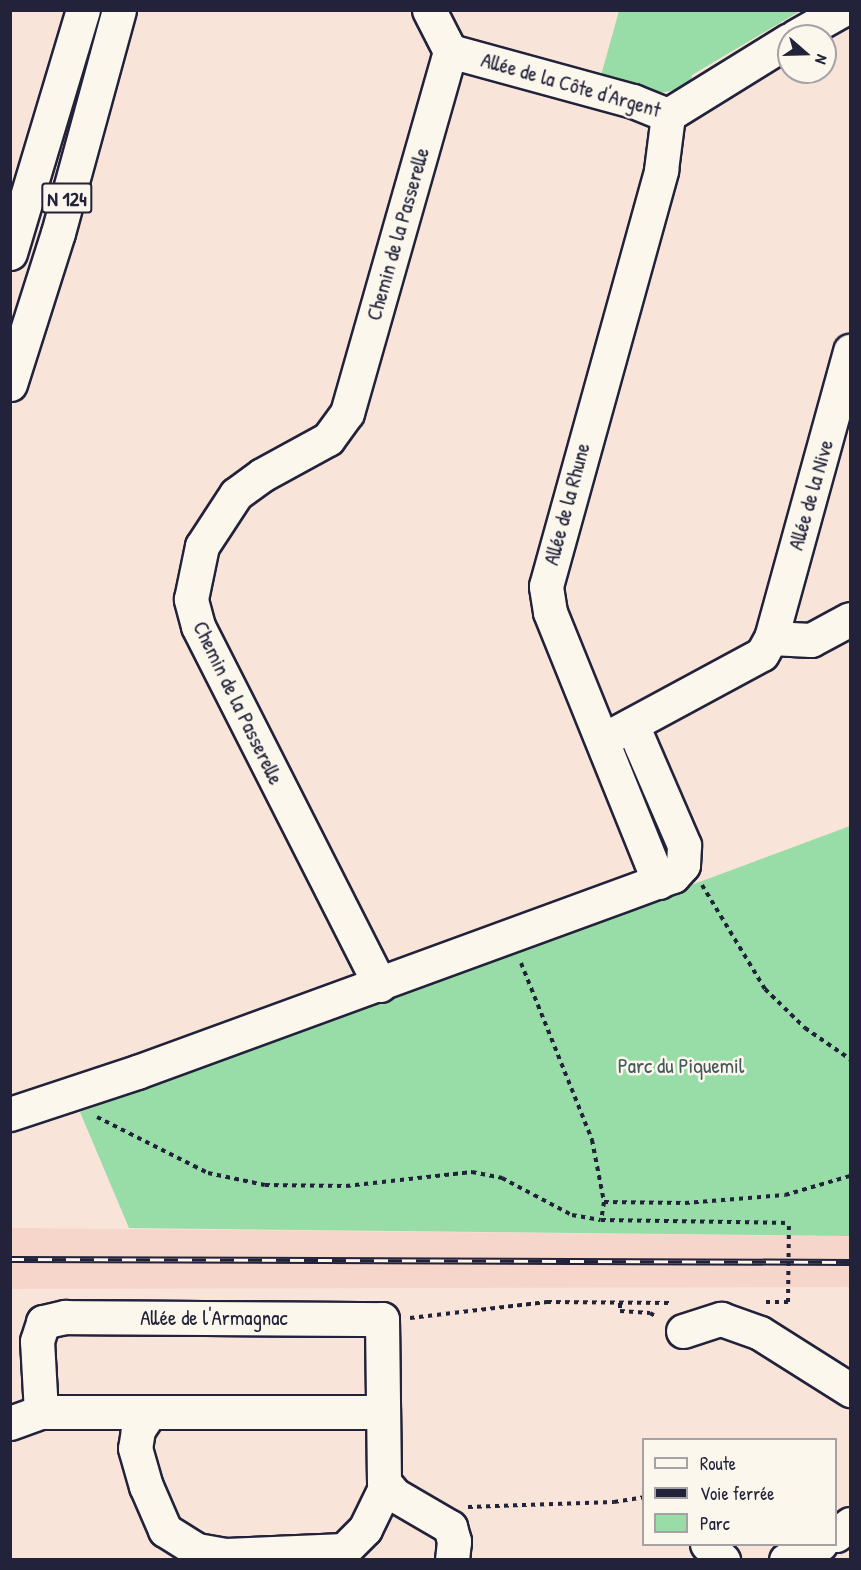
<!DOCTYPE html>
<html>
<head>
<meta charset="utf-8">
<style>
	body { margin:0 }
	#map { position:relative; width:861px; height:1570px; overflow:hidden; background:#f8e4d8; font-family:"Patrick Hand",sans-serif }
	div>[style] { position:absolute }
	.built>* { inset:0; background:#f6d6ca }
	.green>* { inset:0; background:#98dca8 }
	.path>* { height:4px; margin-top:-2px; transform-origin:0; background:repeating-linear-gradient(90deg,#22223b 0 4.5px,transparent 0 9px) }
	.roads { filter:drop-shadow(2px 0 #22223b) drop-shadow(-2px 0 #22223b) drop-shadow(0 2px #22223b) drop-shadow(0 -2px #22223b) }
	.minor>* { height:33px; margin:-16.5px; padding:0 16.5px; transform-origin:16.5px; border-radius:16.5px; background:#fbf7ec }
	.highway>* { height:33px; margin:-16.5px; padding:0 16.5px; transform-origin:16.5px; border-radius:16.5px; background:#fbf7ec }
	.rail>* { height:7px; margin-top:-3.5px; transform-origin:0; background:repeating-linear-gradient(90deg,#fbf7ec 0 14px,#22223b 0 28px); box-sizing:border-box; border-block:2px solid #22223b }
	.path-bridge>* { height:4px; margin-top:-2px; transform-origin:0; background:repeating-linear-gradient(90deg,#22223b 0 4.5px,transparent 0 9px) }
	span { translate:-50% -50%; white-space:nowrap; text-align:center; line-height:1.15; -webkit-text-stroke:5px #fbf7ec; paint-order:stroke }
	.shield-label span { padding:2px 4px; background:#fbf7ec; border:2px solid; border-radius:4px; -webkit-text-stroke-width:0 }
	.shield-label { font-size:20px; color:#22223b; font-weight:700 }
	.street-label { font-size:21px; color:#22223b }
	.park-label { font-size:21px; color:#455a5c }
	.frame { position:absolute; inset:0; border:12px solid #22223b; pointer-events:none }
	.legend { position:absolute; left:642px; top:1438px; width:195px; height:108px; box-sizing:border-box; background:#fbf7ec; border:2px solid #a4a2a5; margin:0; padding:8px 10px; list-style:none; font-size:18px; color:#22223b }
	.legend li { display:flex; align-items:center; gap:12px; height:30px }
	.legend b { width:30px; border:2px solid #a4a2a5 }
	.north { position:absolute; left:777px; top:24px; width:60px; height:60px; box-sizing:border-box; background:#fbf7ec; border:2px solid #a4a2a5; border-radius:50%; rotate:110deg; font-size:16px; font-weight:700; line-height:24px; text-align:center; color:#22223b }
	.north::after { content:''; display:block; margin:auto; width:21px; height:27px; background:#22223b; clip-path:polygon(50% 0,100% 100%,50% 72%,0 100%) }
</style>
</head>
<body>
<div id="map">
	<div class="built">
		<div style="clip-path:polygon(11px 1228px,850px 1236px,850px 1287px,11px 1289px)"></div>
	</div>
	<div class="green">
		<div style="clip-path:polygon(619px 11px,800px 11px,692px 75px,690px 87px,655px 94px,600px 79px)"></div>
		<div style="clip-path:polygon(850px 826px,850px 1236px,129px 1228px,80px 1112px)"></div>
	</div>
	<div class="path">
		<div style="left:702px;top:885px;width:122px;rotate:58.8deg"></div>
		<div style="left:765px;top:989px;width:56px;rotate:44.3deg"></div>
		<div style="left:805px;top:1028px;width:55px;rotate:34.6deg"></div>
		<div style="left:521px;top:963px;width:191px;rotate:68.1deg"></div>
		<div style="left:592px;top:1140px;width:63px;rotate:79deg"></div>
		<div style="left:604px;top:1202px;width:18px;rotate:99deg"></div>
		<div style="left:97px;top:1117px;width:124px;rotate:26.8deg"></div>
		<div style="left:208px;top:1173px;width:58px;rotate:11.9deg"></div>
		<div style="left:265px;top:1185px;width:81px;rotate:0.7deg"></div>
		<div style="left:346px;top:1186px;width:127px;rotate:-6.3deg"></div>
		<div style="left:472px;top:1172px;width:31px;rotate:11deg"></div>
		<div style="left:502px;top:1178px;width:79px;rotate:27.9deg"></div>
		<div style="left:572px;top:1215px;width:29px;rotate:10deg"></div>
		<div style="left:601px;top:1220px;width:188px;rotate:0.9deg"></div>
		<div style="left:604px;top:1202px;width:81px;rotate:0.7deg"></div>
		<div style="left:685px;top:1203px;width:100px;rotate:-4.6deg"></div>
		<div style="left:785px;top:1195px;width:68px;rotate:-16.3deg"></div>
		<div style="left:766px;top:1302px;width:22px"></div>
		<div style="left:620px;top:1303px;width:8px;rotate:90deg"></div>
		<div style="left:620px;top:1311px;width:30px;rotate:4deg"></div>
		<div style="left:650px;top:1313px;width:8px;rotate:30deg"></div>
		<div style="left:410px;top:1318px;width:138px;rotate:-6.7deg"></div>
		<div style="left:547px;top:1302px;width:125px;rotate:0.5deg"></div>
		<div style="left:468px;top:1507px;width:146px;rotate:-2deg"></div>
		<div style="left:614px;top:1502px;width:30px;rotate:-9deg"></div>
	</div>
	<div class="roads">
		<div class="minor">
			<div style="left:429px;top:10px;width:46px;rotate:62.9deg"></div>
			<div style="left:450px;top:51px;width:190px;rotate:15.3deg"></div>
			<div style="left:633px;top:101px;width:38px;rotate:22deg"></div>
			<div style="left:668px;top:115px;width:142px;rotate:-31.8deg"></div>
			<div style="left:796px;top:36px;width:53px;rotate:-29.5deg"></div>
			<div style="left:771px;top:638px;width:40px;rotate:2.9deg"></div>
			<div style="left:811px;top:640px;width:44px;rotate:-28.3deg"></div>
			<div style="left:612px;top:735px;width:170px;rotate:-28.4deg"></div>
			<div style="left:762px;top:654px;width:18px;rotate:-61deg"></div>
			<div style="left:771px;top:638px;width:298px;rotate:-74.6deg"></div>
			<div style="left:659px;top:882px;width:291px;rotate:-112deg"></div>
			<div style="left:550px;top:612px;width:26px;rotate:-99deg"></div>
			<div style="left:546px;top:586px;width:432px;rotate:-74.5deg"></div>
			<div style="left:661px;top:170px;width:55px;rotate:-82.7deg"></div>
			<div style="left:380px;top:985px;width:402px;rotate:-116.9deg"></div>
			<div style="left:198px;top:626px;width:28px;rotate:-105deg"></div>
			<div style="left:191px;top:599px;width:54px;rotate:-78.3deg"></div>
			<div style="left:202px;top:546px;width:62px;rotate:-56.8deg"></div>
			<div style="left:236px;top:494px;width:32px;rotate:-36deg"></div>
			<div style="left:262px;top:475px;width:75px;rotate:-28.6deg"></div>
			<div style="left:328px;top:439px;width:32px;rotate:-54deg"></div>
			<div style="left:347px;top:413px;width:376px;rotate:-74.1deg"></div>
			<div style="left:10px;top:1114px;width:134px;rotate:-18.3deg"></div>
			<div style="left:137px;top:1072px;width:571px;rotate:-20.09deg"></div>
			<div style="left:673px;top:876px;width:15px;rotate:-48deg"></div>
			<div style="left:683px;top:865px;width:20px;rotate:-87deg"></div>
			<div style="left:684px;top:845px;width:131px;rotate:-113.4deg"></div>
			<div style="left:683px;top:1331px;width:40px;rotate:-18deg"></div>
			<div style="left:721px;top:1319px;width:41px;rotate:19.7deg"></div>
			<div style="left:760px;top:1333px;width:107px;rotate:32.3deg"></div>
			<div style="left:41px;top:1412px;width:71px;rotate:-93.2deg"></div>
			<div style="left:37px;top:1341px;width:20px;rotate:-72deg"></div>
			<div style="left:43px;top:1322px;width:23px;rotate:-13deg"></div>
			<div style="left:65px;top:1317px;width:317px;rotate:0.4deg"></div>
			<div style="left:382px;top:1319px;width:163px;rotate:89.3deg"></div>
			<div style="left:384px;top:1482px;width:17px;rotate:50deg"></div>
			<div style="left:395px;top:1495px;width:64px;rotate:30.2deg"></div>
			<div style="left:450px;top:1527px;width:15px;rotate:74deg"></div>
			<div style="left:454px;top:1541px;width:19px;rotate:96deg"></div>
			<div style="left:150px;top:1412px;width:22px;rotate:124deg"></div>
			<div style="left:138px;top:1430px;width:18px;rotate:99deg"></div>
			<div style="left:135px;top:1448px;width:40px;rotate:74deg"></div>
			<div style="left:146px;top:1486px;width:48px;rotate:66.6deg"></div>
			<div style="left:165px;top:1530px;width:38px;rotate:32deg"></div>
			<div style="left:197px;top:1550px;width:29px;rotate:10deg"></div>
			<div style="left:226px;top:1555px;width:118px;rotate:-2.4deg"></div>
			<div style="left:344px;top:1550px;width:30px;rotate:-45deg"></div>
			<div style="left:365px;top:1529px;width:48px;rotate:-64deg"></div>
			<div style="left:10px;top:1423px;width:33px;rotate:-20deg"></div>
			<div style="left:41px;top:1412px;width:342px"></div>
			<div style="left:836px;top:1535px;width:18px;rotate:-38deg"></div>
			<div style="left:707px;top:1544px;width:23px;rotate:45deg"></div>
			<div style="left:786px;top:1560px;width:38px;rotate:-25deg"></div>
		</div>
		<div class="highway">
			<div style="left:10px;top:253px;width:254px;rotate:-73.3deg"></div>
			<div style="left:10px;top:384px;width:158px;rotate:-72.4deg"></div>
			<div style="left:58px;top:233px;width:231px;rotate:-74.7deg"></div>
		</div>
	</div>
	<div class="rail">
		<div style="left:10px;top:1259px;width:840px;rotate:0.2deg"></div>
	</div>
	<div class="path-bridge">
		<div style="left:788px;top:1302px;width:79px;rotate:-89.3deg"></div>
	</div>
	<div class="shield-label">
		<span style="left:67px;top:198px">N 124</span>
	</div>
	<div class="street-label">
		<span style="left:571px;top:85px;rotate:16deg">Allée de la Côte d'Argent</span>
		<span style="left:398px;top:234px;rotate:-74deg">Chemin de la Passerelle</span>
		<span style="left:811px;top:495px;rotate:-74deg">Allée de la Nive</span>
		<span style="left:567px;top:504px;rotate:-75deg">Allée de la Rhune</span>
		<span style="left:238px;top:703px;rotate:64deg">Chemin de la Passerelle</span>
		<span style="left:214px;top:1318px">Allée de l'Armagnac</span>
	</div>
	<div class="park-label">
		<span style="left:681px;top:1066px">Parc du Piquemil</span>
	</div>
	<div class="frame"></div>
	<ul class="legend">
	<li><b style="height:8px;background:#fbf7ec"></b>Route</li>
	<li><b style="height:8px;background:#22223b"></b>Voie ferrée</li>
	<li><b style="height:16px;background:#98dca8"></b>Parc</li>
	</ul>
	<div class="north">N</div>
</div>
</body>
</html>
